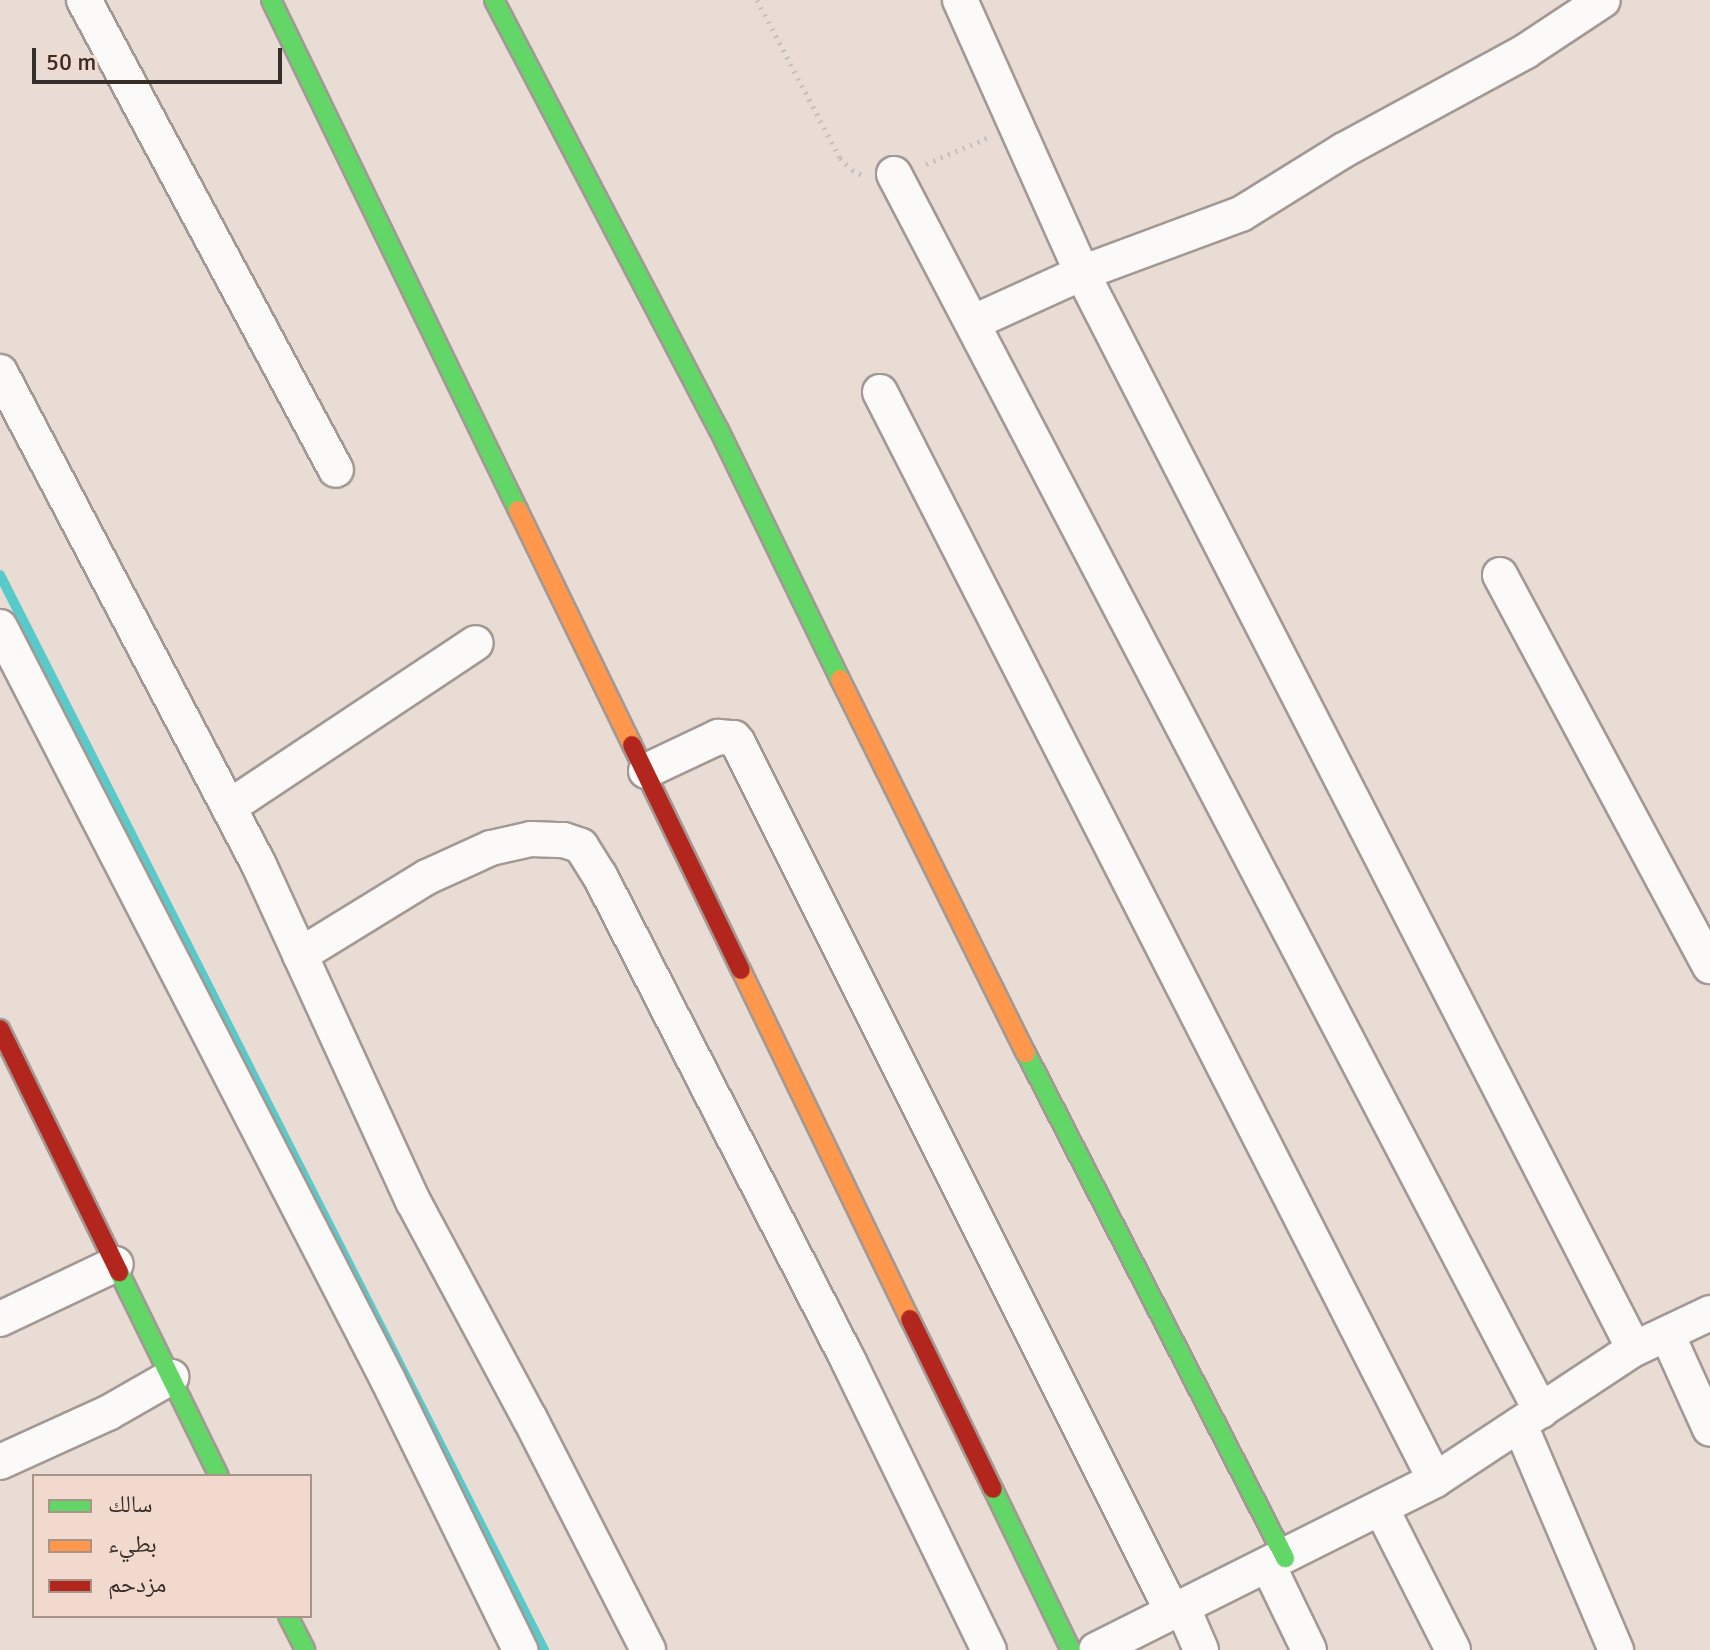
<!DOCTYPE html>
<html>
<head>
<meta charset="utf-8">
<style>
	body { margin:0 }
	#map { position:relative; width:1710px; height:1650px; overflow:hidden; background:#e9dcd5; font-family:Signika,"Noto Naskh Arabic",sans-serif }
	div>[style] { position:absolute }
	.stream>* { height:10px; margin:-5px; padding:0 5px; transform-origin:5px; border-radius:5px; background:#58cac9 }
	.path>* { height:5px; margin-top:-2.5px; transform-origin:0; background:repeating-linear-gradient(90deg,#c5c0bd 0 2px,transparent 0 8px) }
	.roads { filter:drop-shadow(2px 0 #a39994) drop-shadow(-2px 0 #a39994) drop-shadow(0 2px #a39994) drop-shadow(0 -2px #a39994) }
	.street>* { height:34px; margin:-17px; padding:0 17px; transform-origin:17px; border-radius:17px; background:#fcfaf9 }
	.fast>* { height:18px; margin:-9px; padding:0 9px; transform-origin:9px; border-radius:9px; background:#63d668 }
	.slow>* { height:18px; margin:-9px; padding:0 9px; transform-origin:9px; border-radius:9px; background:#ff974d }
	.jam>* { height:18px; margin:-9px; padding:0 9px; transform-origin:9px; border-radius:9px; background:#b3261e }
	span { translate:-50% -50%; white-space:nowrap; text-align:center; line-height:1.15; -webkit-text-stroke:8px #f1dacd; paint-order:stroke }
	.legend { position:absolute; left:32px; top:1474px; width:280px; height:144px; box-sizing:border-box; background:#f1dacd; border:2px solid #a7958b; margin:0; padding:10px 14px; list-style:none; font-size:24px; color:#372e29 }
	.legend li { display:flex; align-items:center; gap:16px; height:40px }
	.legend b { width:40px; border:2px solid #a7958b }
	.scale { position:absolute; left:32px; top:48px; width:250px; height:36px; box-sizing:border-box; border:4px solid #372e29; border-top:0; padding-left:10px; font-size:24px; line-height:28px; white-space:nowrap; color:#372e29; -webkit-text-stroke:6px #f1dacd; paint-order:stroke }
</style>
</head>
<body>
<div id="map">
	<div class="stream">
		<div style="left:0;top:575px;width:1205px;rotate:63.16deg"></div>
	</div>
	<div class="path">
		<div style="left:757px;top:0;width:178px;rotate:62.3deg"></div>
		<div style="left:840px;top:158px;width:17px;rotate:45deg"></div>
		<div style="left:852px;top:170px;width:11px;rotate:27deg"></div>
		<div style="left:926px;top:164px;width:66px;rotate:-23.1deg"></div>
	</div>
	<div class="roads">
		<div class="street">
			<div style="left:84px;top:0;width:533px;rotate:61.8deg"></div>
			<div style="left:960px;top:0;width:299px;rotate:65.9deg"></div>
			<div style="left:1082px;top:273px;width:1209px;rotate:62.84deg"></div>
			<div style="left:894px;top:174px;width:1396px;rotate:62.39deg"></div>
			<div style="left:974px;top:322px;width:119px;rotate:-24.4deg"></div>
			<div style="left:1082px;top:273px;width:170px;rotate:-20.4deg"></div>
			<div style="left:1241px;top:214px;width:121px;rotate:-31.9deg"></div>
			<div style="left:1344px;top:150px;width:207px;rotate:-28.5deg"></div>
			<div style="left:1526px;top:51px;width:92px;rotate:-33.5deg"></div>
			<div style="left:0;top:372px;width:557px;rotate:62.28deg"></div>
			<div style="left:259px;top:865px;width:370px;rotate:65.4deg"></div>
			<div style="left:413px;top:1201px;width:247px;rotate:61.8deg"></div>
			<div style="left:530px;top:1419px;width:259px;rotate:62.9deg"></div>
			<div style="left:880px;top:392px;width:1221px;rotate:62.97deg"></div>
			<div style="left:1500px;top:575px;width:444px;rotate:61.8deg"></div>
			<div style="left:0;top:627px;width:847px;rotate:62.74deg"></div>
			<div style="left:388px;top:1380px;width:301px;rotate:63.9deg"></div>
			<div style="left:646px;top:771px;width:80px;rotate:-25.3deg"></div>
			<div style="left:718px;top:737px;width:16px;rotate:4deg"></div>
			<div style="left:734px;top:738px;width:6px;rotate:51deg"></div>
			<div style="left:738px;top:743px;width:970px;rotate:63.43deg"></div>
			<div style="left:229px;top:807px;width:296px;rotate:-33.6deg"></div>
			<div style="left:300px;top:955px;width:149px;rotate:-31.6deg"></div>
			<div style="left:427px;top:877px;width:70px;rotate:-24.4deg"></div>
			<div style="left:491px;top:848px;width:41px;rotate:-12.7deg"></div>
			<div style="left:531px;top:839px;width:33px;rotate:2deg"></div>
			<div style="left:564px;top:840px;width:18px;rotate:19deg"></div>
			<div style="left:581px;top:846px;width:36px;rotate:58deg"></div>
			<div style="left:600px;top:876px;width:546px;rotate:62.87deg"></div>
			<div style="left:849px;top:1362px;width:320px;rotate:64.1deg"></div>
			<div style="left:0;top:1319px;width:128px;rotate:-25.4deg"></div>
			<div style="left:1667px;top:1334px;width:104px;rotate:65.6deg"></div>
			<div style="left:1520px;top:1425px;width:245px;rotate:66.9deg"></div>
			<div style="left:0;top:1462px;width:119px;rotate:-24.4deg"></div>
			<div style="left:108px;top:1413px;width:73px;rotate:-29.7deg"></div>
			<div style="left:1381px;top:1508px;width:159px;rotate:63.1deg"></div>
			<div style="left:1268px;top:1565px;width:94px;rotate:64.2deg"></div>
			<div style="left:1182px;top:1606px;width:48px;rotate:66.6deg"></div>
			<div style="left:1096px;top:1650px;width:379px;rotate:-26.6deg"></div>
			<div style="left:1435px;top:1480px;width:238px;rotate:-33.4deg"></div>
			<div style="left:1634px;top:1349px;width:84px;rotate:-25.3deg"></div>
		</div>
		<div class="fast">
			<div style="left:271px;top:0;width:567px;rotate:64.16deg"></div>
			<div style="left:494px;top:0;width:485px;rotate:62.4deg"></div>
			<div style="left:719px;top:430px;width:277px;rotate:64.1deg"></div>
			<div style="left:1026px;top:1053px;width:568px;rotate:62.85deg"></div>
			<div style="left:119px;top:1272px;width:227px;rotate:63.9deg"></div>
			<div style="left:993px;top:1489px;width:179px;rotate:64.2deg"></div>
			<div style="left:288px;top:1616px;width:38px;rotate:63deg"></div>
		</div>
		<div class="slow">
			<div style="left:518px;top:510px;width:261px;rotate:64.1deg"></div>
			<div style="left:840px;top:679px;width:418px;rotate:63.6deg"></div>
			<div style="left:741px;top:970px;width:388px;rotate:64.2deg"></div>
		</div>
		<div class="jam">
			<div style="left:632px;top:745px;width:250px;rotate:64.2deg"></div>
			<div style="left:0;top:1029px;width:271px;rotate:63.9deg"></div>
			<div style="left:910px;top:1319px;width:189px;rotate:64deg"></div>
		</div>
	</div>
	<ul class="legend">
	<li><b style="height:10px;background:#63d668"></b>سالك</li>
	<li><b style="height:10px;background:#ff974d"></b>بطيء</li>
	<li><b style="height:10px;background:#b3261e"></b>مزدحم</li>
	</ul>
	<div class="scale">50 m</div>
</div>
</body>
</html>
